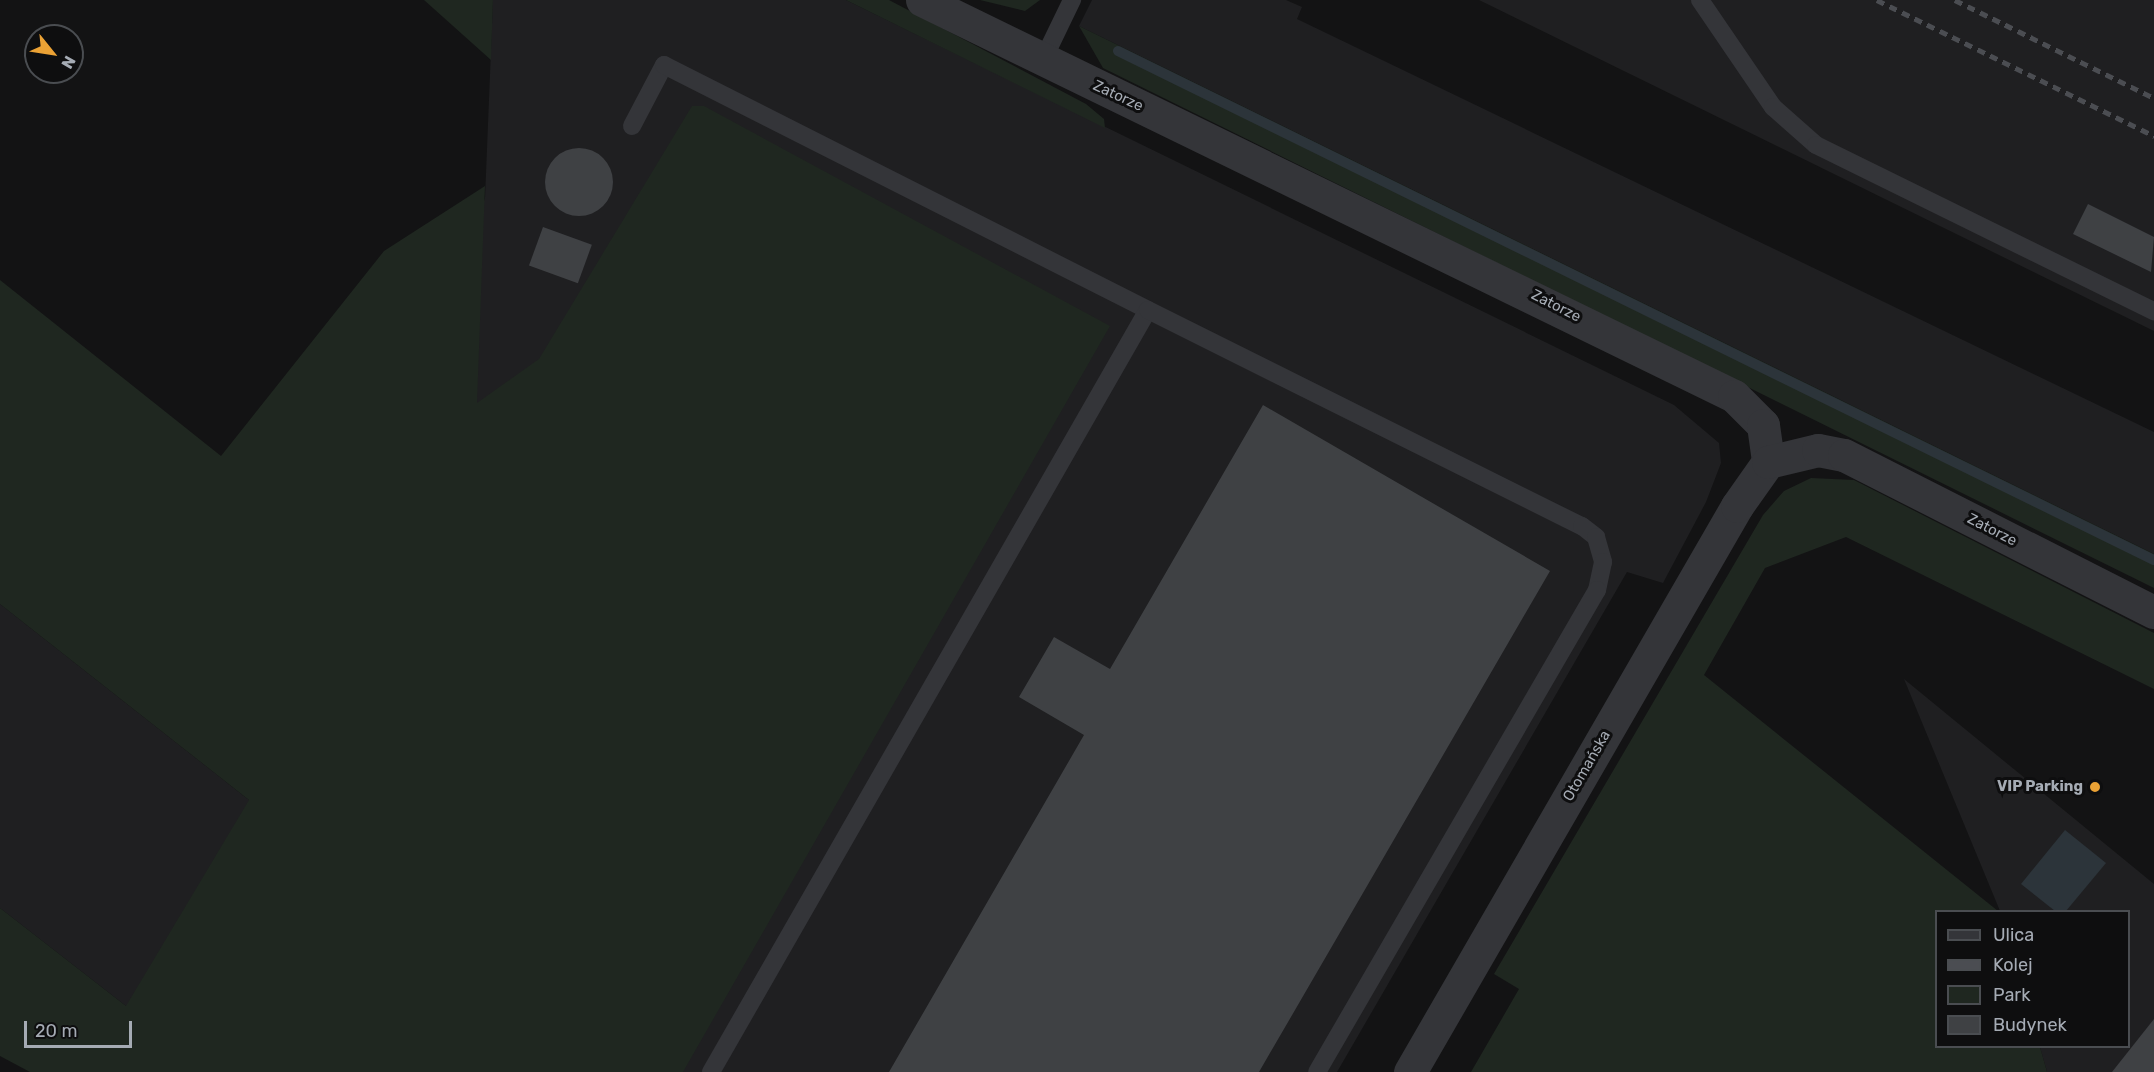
<!DOCTYPE html>
<html>
<head>
<meta charset="utf-8">
<style>
	body { margin:0 }
	#map { position:relative; width:2154px; height:1072px; overflow:hidden; background:#131314; font-family:Rubik,sans-serif }
	div>[style] { position:absolute }
	.built>* { inset:0; background:#1f1f21 }
	.green>* { inset:0; background:#1f2720 }
	.water>* { inset:0; background:#2c343a }
	.stream>* { height:10px; margin:-5px; padding:0 5px; transform-origin:5px; border-radius:5px; background:#2c343a }
	.building>* { inset:0; background:#3f4144; transform-origin:0 0 }
	.round { border-radius:50% }
	.service>* { height:18px; margin:-9px; padding:0 9px; transform-origin:9px; border-radius:9px; background:#343539 }
	.minor>* { height:33px; margin:-16.5px; padding:0 16.5px; transform-origin:16.5px; border-radius:16.5px; background:#343539 }
	.tertiary>* { height:33px; margin:-16.5px; padding:0 16.5px; transform-origin:16.5px; border-radius:16.5px; background:#343539 }
	.rail>* { height:4.5px; margin-top:-2.25px; transform-origin:0; background:repeating-linear-gradient(90deg,#4b4d52 0 8px,transparent 0 14px) }
	.dots>* { width:16px; height:16px; translate:-50% -50%; box-sizing:border-box; border:3px solid #0e0e0f; border-radius:50% }
	span { translate:-50% -50%; white-space:nowrap; text-align:center; line-height:1.15; -webkit-text-stroke:6px #0e0e0f; paint-order:stroke }
	.street-label { font-size:15px; color:#a5abb4 }
	.poi-label { font-size:15px; color:#a5abb4; font-weight:700 }
	.right { translate:-100% -50%; text-align:right }
	.legend { position:absolute; left:1935px; top:910px; width:195px; height:138px; box-sizing:border-box; background:#0e0e0f; border:2px solid #4a4d51; margin:0; padding:8px 10px; list-style:none; font-size:18px; color:#a5abb4 }
	.legend li { display:flex; align-items:center; gap:12px; height:30px }
	.legend b { width:30px; border:2px solid #4a4d51 }
	.north { position:absolute; left:24px; top:24px; width:60px; height:60px; box-sizing:border-box; background:#0e0e0f; border:2px solid #4a4d51; border-radius:50%; rotate:120deg; font-size:16px; font-weight:700; line-height:24px; text-align:center; color:#a5abb4 }
	.north::after { content:''; display:block; margin:auto; width:21px; height:27px; background:#eba235; clip-path:polygon(50% 0,100% 100%,50% 72%,0 100%) }
	.scale { position:absolute; left:24px; top:1021px; width:108px; height:27px; box-sizing:border-box; border:3px solid #a5abb4; border-top:0; padding-left:8px; font-size:18px; line-height:21px; white-space:nowrap; color:#a5abb4; -webkit-text-stroke:4px #0e0e0f; paint-order:stroke }
</style>
</head>
<body>
<div id="map">
	<div class="built">
		<div style="clip-path:polygon(493px 0,846px 0,1674px 405px,1719px 443px,1721px 463px,1706px 502px,1663px 583px,1627px 572px,1337px 1072px,143px 1072px,126px 1006px,0 908px,0 604px,249px 800px,485px 198px)"></div>
		<div style="clip-path:polygon(1092px 0,1286px 0,1302px 7px,1297px 19px,2154px 432px,2154px 554px,1079px 26px)"></div>
		<div style="clip-path:polygon(1479px 0,2154px 0,2154px 331px)"></div>
		<div style="clip-path:polygon(1904px 679px,2154px 884px,2154px 1072px,2047px 1072px,2040px 1047px,2128px 1046px,2128px 912px,2000px 911px)"></div>
	</div>
	<div class="green">
		<div style="clip-path:polygon(424px 0,493px 0,491px 60px)"></div>
		<div style="clip-path:polygon(846px 0,889px 0,1086px 104px,1104px 119px,1105px 128px)"></div>
		<div style="clip-path:polygon(980px 0,1040px 0,1025px 11px)"></div>
		<div style="clip-path:polygon(1079px 26px,2154px 554px,2154px 588px,1103px 68px)"></div>
		<div style="clip-path:polygon(692px 106px,704px 106px,1110px 326px,683px 1072px,30px 1072px,0 1056px,0 908px,126px 1006px,249px 800px,0 604px,0 280px,221px 456px,384px 251px,485px 186px,477px 403px,539px 359px)"></div>
		<div style="clip-path:polygon(1811px 478px,1854px 480px,2154px 633px,2154px 689px,1846px 537px,1765px 568px,1704px 675px,1998px 911px,1936px 912px,1936px 1046px,2040px 1047px,2047px 1072px,1471px 1072px,1519px 989px,1494px 974px,1763px 515px,1784px 491px)"></div>
	</div>
	<div class="water">
		<div style="clip-path:polygon(2065px 830px,2106px 863px,2066px 911px,2055px 911px,2021px 884px)"></div>
	</div>
	<div class="stream">
		<div style="left:1118px;top:51px;width:1154px;rotate:26.17deg"></div>
	</div>
	<div class="building">
		<div class="round" style="left:545px;top:148px;width:68px;height:68px"></div>
		<div style="clip-path:polygon(2088px 204px,2154px 237px,2151px 272px,2073px 234px)"></div>
		<div style="left:543px;top:227px;width:52px;height:41px;rotate:20deg"></div>
		<div style="clip-path:polygon(1263px 405px,1550px 571px,1259px 1072px,889px 1072px,1084px 735px,1019px 697px,1054px 637px,1110px 669px)"></div>
		<div style="clip-path:polygon(2154px 1019px,2154px 1072px,2112px 1072px)"></div>
	</div>
	<div class="service">
		<div style="left:1700px;top:0;width:130px;rotate:55.7deg"></div>
		<div style="left:1773px;top:107px;width:57px;rotate:41.5deg"></div>
		<div style="left:1816px;top:145px;width:377px;rotate:26.2deg"></div>
		<div style="left:1043px;top:60px;width:67px;rotate:-64.2deg"></div>
		<div style="left:632px;top:126px;width:69px;rotate:-62.3deg"></div>
		<div style="left:664px;top:65px;width:542px;rotate:26.85deg"></div>
		<div style="left:711px;top:1072px;width:878px;rotate:-60.17deg"></div>
		<div style="left:1148px;top:310px;width:485px;rotate:26.5deg"></div>
		<div style="left:1582px;top:526px;width:18px;rotate:38deg"></div>
		<div style="left:1596px;top:537px;width:26px;rotate:74deg"></div>
		<div style="left:1603px;top:562px;width:29px;rotate:102deg"></div>
		<div style="left:1597px;top:590px;width:557px;rotate:120.15deg"></div>
	</div>
	<div class="minor">
		<div style="left:922px;top:0;width:903px;rotate:26deg"></div>
		<div style="left:1734px;top:396px;width:41px;rotate:45deg"></div>
		<div style="left:1763px;top:425px;width:37px;rotate:82deg"></div>
	</div>
	<div class="tertiary">
		<div style="left:1410px;top:1072px;width:654px;rotate:-59.98deg"></div>
		<div style="left:1737px;top:506px;width:54px;rotate:-54.8deg"></div>
		<div style="left:1768px;top:462px;width:51px;rotate:-13.5deg"></div>
		<div style="left:1818px;top:450px;width:26px;rotate:11deg"></div>
		<div style="left:1844px;top:455px;width:347px;rotate:26.9deg"></div>
	</div>
	<div class="rail">
		<div style="left:1877px;top:0;width:309px;rotate:26.1deg"></div>
		<div style="left:1955px;top:0;width:222px;rotate:26.2deg"></div>
	</div>
	<div class="dots">
		<div style="left:2095px;top:787px;background:#eba235"></div>
	</div>
	<div class="street-label">
		<span style="left:1118px;top:96px;rotate:25deg">Zatorze</span>
		<span style="left:1556px;top:306px;rotate:27deg">Zatorze</span>
		<span style="left:1992px;top:530px;rotate:27deg">Zatorze</span>
		<span style="left:1587px;top:766px;rotate:-60deg">Otomańska</span>
	</div>
	<div class="poi-label">
		<span class="right" style="left:2083px;top:787px">VIP Parking</span>
	</div>
	<ul class="legend">
	<li><b style="height:8px;background:#343539"></b>Ulica</li>
	<li><b style="height:8px;background:#4b4d52"></b>Kolej</li>
	<li><b style="height:16px;background:#1f2720"></b>Park</li>
	<li><b style="height:16px;background:#3f4144"></b>Budynek</li>
	</ul>
	<div class="north">N</div>
	<div class="scale">20 m</div>
</div>
</body>
</html>
